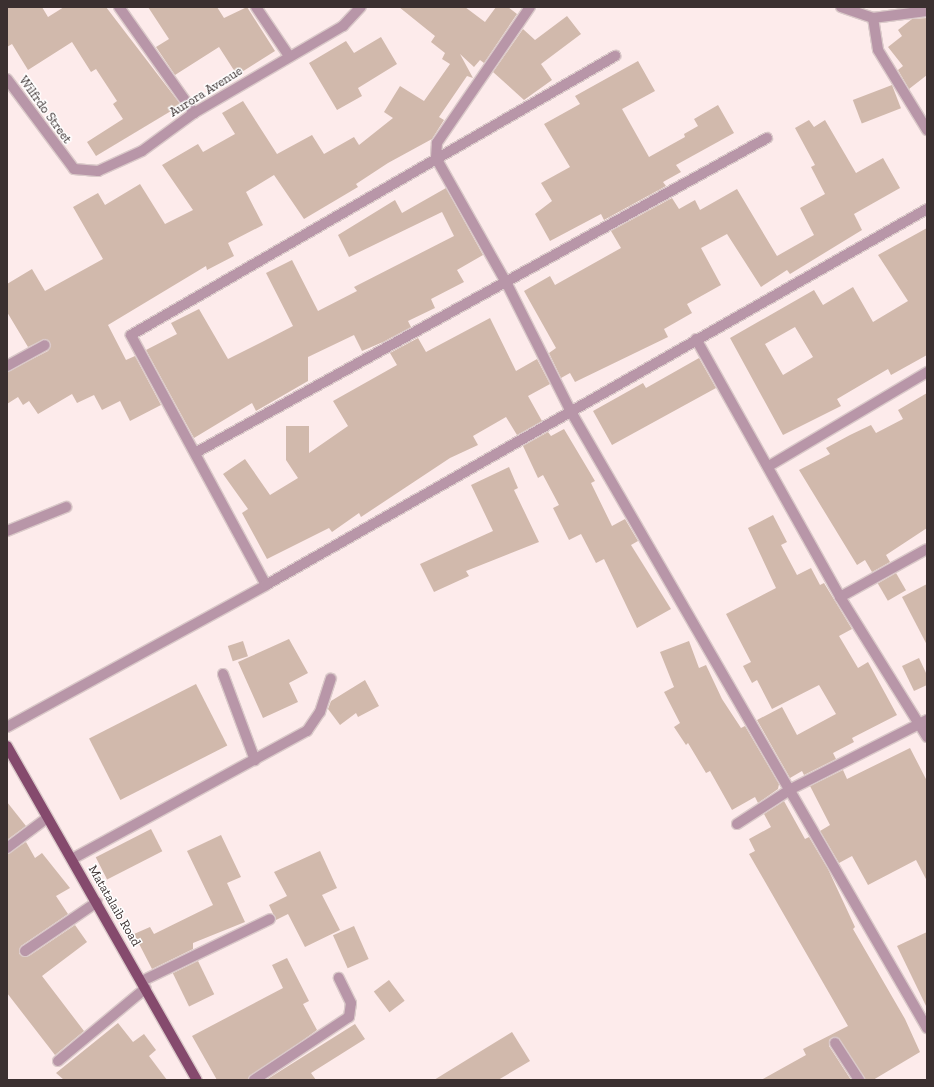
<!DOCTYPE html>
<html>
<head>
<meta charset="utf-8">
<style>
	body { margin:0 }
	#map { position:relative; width:934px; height:1087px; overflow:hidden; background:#fdebeb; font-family:"Zilla Slab",serif }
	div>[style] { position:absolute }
	.building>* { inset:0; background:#d1b9ac; transform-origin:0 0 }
	.roads { filter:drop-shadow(1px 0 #dac9c9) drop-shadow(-1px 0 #dac9c9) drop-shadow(0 1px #dac9c9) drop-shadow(0 -1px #dac9c9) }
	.minor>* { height:10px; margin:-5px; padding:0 5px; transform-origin:5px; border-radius:5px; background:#b896a8 }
	.major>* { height:10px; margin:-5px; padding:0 5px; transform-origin:5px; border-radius:5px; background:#854a6d }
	span { translate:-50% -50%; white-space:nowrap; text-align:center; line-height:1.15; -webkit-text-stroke:3px #fff; paint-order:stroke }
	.street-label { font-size:13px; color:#3b3030 }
	.frame { position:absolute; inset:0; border:8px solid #3b3030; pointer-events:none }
</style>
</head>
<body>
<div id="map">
	<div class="building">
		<div style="clip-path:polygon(7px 7px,42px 7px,48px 17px,64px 7px,106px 7px,181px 105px,96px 156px,87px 142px,123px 119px,113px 104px,117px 101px,96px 69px,91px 72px,72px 42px,28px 70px,12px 44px,7px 47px)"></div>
		<div style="clip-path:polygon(148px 7px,217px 7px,224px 18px,247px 7px,275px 51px,237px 75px,219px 47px,175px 75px,156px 47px,169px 39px)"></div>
		<div style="clip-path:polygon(399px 7px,465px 7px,485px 22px,496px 7px,508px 7px,517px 14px,484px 63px,480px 60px,474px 67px,460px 54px,473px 78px,467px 76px,439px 117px,444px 120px,432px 139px,388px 163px,356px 184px,358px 187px,304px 219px,274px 175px,246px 192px,263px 225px,228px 243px,234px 256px,207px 270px,206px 266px,108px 325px,126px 360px,135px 356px,161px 405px,130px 421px,120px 401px,102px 410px,94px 395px,77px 403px,72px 394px,38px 414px,29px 401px,23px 405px,18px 397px,7px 404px,7px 372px,48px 351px,51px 345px,45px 339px,28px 347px,7px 312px,7px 284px,32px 269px,45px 291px,103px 259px,73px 207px,98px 193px,105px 205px,140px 184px,165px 224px,193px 210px,162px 165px,198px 144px,203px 152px,235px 134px,222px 113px,243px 101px,277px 154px,312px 135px,324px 154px,354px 137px,359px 145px,393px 118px,384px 112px,400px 86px,424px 101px,450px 64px,442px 59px,445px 53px,431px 42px,435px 36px)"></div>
		<div style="clip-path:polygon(567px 16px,581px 34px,541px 64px,552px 80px,524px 100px,493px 72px,523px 29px,535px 40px)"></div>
		<div style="clip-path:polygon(927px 18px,927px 75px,909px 89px,898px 70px,903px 66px,888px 47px,902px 36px,898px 30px,912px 19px)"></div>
		<div style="clip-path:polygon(381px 37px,397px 64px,358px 88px,362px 96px,337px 110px,309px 63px,346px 41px,354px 53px)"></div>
		<div style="clip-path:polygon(638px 61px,655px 91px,622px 109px,649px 157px,685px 137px,684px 134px,698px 126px,694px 119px,718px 105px,734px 133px,676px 165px,681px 172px,663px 182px,666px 186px,604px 220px,601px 214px,550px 241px,535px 214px,552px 201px,541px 183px,570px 167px,544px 124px,580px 104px,575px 96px)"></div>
		<div style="left:892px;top:85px;width:25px;height:42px;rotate:69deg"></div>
		<div style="clip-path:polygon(809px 120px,814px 127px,825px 120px,856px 173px,883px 158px,900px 188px,854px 214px,862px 230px,790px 274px,787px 270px,761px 287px,727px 234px,701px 248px,721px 285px,687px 304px,692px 313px,664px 329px,668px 337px,575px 382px,570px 373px,561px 378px,549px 353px,556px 348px,524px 291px,550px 276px,555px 285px,621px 248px,611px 231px,672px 198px,679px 209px,695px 200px,700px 210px,737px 189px,777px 256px,814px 235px,800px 208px,825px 194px,811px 167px,815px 165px,795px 128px)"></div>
		<div style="clip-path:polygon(446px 188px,483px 255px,457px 270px,464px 282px,431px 299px,435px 308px,408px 321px,411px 327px,383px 342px,362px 351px,354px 335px,308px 357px,308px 381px,256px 411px,252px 403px,194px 438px,146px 350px,177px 334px,171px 323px,199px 309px,228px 359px,262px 342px,293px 326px,266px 273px,292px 260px,318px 311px,357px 291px,354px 287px,454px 236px,442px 212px,349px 257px,338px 235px,395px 200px,402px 213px)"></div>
		<div style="clip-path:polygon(evenodd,927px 228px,927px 355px,891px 375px,888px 369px,837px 399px,841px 406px,783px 435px,730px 338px,814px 290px,823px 305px,853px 287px,873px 322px,908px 301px,878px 255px,927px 228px,795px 327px,813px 357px,783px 375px,765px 344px,795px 327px)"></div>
		<div style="clip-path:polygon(490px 318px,516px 371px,537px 359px,550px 384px,528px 396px,542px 421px,517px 435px,506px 417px,473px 436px,478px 445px,450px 458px,361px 517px,359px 513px,332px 532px,329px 528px,267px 559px,242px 513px,248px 509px,223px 474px,245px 459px,270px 495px,298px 478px,286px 460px,286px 426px,309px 426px,309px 453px,348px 426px,333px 401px,397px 365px,390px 353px,418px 338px,426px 352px)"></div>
		<div style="clip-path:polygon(699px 358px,716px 388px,612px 445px,593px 411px,643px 383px,646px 388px)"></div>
		<div style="clip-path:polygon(927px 393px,927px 528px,886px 555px,890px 562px,872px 572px,865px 560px,857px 565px,799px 470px,830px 454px,826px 448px,850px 435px,871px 425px,876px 433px,903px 419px,898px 410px)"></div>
		<div style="clip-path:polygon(564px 429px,595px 481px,591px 483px,612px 526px,625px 519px,638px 541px,631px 545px,671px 609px,637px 628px,604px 559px,596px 563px,581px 534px,569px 540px,553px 508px,559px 505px,543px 475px,538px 478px,523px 446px,548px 432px,551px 436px)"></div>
		<div style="clip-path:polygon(509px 467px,518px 488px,514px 490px,539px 542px,466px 571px,469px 576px,434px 592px,420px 564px,493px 531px,471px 485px)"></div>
		<div style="clip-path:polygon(773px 515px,787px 542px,781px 545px,797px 575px,811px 568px,820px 585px,824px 583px,852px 629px,839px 636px,858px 668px,868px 662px,897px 715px,852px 738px,854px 742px,833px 753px,836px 759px,804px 775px,802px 771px,790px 778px,757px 720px,782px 707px,797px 735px,836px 714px,819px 685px,772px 709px,757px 680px,752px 683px,743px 666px,751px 662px,726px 614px,776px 588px,748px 528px)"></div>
		<div style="left:896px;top:573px;width:20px;height:21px;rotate:60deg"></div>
		<div style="clip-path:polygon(927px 584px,927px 645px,902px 597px)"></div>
		<div style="clip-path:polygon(289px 639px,308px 673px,289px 683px,298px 702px,263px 718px,238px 662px)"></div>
		<div style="left:243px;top:641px;width:16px;height:16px;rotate:72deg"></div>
		<div style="clip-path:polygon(689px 641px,699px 668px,706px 665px,722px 699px,741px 728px,745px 726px,779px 784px,778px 789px,758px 803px,755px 797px,732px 810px,710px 771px,706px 773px,688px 743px,686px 745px,674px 727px,680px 723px,664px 692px,674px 687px,660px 652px)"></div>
		<div style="clip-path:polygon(919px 658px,927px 675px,927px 685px,914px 691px,902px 666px)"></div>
		<div style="clip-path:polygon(365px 680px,379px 706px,358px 717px,356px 713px,340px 725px,328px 709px,331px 701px)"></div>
		<div style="left:196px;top:684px;width:69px;height:120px;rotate:63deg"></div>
		<div style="clip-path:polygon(910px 748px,927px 781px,927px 881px,916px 860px,868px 885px,852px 856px,839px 863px,820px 831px,830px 825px,810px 786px,843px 770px,847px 779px)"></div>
		<div style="clip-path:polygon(784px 801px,805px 839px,809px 837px,828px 869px,855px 927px,853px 929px,905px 1019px,920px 1052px,873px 1080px,865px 1080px,835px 1037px,829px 1040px,829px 1046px,851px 1080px,761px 1080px,806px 1055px,803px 1049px,848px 1026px,749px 854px,755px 851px,749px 839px,771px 827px,764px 814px)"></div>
		<div style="clip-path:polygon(7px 802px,26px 826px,7px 840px)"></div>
		<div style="left:151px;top:829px;width:25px;height:62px;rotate:63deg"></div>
		<div style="clip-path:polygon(221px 835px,241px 877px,227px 883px,245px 922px,193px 943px,193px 949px,152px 969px,134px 934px,150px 927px,154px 934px,213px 905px,187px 851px)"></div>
		<div style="clip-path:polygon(26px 842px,35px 858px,42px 853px,70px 888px,56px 896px,68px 914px,21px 946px,19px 954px,29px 956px,75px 925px,87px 942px,42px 976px,84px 1031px,55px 1055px,7px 993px,7px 854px)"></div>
		<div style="clip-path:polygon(320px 851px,337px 888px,322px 895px,340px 930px,305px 947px,288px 914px,276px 920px,269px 905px,287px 896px,274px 872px)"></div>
		<div style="left:354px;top:926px;width:36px;height:23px;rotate:66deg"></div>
		<div style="clip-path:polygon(927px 932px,927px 1008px,897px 946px)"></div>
		<div style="clip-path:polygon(287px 958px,309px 1001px,303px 1004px,317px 1030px,248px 1080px,217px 1080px,192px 1036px,283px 988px,272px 965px)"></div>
		<div style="left:198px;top:961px;width:37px;height:28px;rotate:64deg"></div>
		<div style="left:389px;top:980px;width:26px;height:19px;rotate:53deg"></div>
		<div style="clip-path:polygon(118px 1023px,133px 1042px,144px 1034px,156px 1050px,149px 1056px,167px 1080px,64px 1080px,56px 1073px)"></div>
		<div style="clip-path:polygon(355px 1024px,365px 1039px,311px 1073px,316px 1080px,266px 1080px)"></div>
		<div style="clip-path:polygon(512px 1032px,530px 1061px,498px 1080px,434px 1080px)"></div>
	</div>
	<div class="roads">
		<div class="minor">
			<div style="left:119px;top:7px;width:130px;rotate:54.7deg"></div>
			<div style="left:256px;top:7px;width:59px;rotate:56deg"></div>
			<div style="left:530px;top:7px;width:165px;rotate:124.4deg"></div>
			<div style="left:437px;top:143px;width:15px;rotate:94deg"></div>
			<div style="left:436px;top:158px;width:142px;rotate:60.6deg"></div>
			<div style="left:506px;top:282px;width:143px;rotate:63.4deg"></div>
			<div style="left:570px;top:410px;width:714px;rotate:59.99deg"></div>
			<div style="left:841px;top:7px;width:34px;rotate:19deg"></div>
			<div style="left:873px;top:18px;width:54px;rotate:-7.4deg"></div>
			<div style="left:873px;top:18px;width:32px;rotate:81deg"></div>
			<div style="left:878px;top:50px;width:94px;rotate:58.5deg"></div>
			<div style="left:7px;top:79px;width:112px;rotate:53.3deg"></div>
			<div style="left:74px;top:169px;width:24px;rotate:5deg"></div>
			<div style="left:98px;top:171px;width:48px;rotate:-24.4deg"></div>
			<div style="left:142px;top:151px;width:64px;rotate:-36.2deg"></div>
			<div style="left:194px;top:113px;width:173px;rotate:-30.3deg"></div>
			<div style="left:343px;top:26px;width:26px;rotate:-47deg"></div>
			<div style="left:696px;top:339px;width:295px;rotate:60.8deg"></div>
			<div style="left:840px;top:597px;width:165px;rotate:58.1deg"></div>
			<div style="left:7px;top:366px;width:43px;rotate:-28.9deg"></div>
			<div style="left:195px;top:453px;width:653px;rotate:-28.84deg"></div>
			<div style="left:769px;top:466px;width:184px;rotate:-30.7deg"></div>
			<div style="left:7px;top:531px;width:64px;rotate:-22.1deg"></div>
			<div style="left:266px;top:585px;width:284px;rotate:-118.4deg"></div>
			<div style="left:131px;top:335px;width:559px;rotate:-29.96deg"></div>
			<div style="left:840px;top:597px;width:99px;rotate:-28.9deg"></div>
			<div style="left:223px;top:674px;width:92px;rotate:69.6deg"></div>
			<div style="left:7px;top:727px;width:295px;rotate:-28.7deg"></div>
			<div style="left:266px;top:585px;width:760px;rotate:-29.63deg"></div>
			<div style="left:737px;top:824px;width:64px;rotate:-32.9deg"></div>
			<div style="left:791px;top:789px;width:153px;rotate:-26.9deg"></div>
			<div style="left:7px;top:848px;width:50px;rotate:-36.9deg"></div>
			<div style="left:72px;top:859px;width:268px;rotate:-28.6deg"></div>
			<div style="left:307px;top:731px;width:23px;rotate:-56deg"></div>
			<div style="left:320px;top:712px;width:35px;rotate:-72deg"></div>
			<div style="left:25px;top:951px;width:87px;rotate:-34.2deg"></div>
			<div style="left:142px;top:981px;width:142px;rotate:-25.8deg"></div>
			<div style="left:835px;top:1043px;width:44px;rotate:57deg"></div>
			<div style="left:58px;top:1061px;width:114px;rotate:-39.7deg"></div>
			<div style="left:254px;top:1080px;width:114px;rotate:-33.6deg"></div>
			<div style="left:349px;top:1017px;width:14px;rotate:-82deg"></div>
			<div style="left:351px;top:1003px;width:28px;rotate:-116deg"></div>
		</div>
		<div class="major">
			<div style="left:7px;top:746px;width:384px;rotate:60.4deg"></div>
		</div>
	</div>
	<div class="street-label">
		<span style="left:206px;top:92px;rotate:-32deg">Aurora Avenue</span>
		<span style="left:45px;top:110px;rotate:54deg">Wilfrdo Street</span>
		<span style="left:114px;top:906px;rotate:60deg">Matatalaib Road</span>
	</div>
	<div class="frame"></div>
</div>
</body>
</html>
